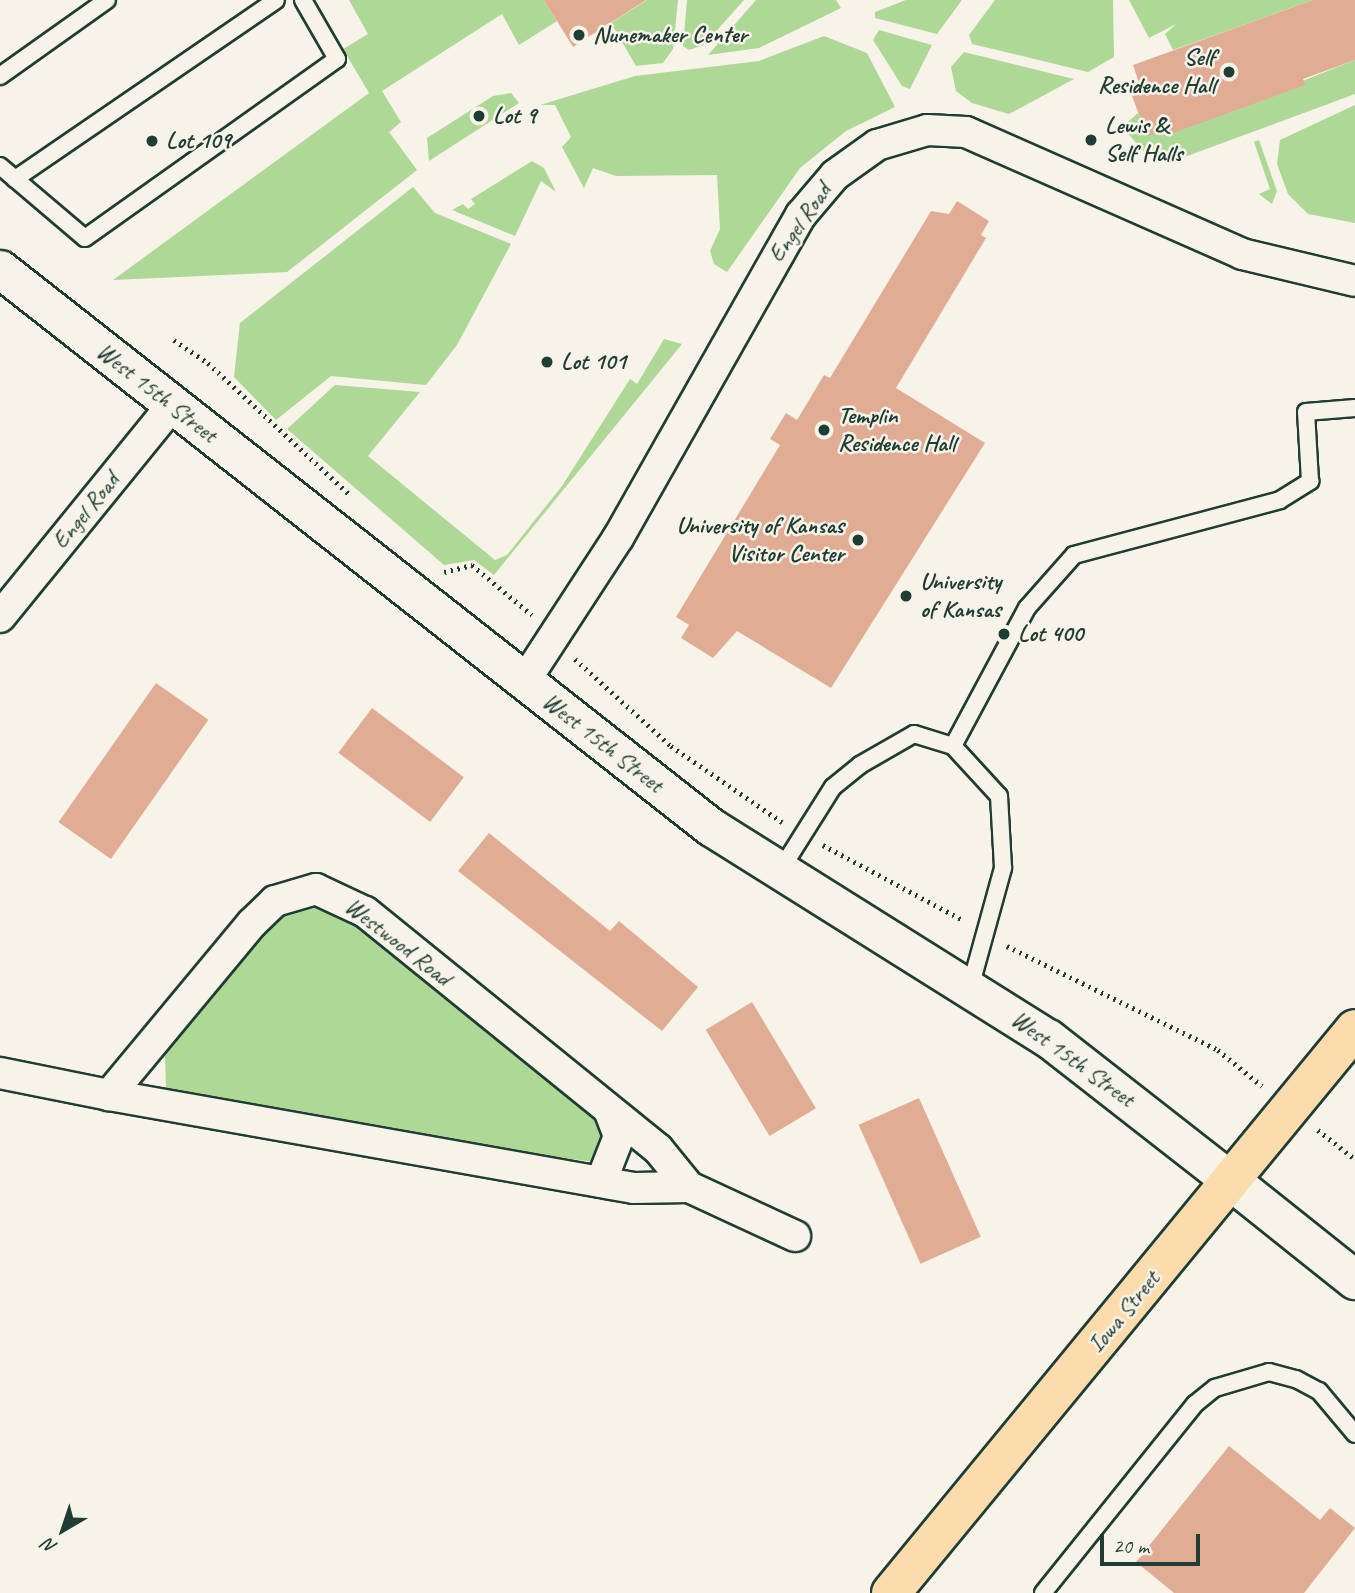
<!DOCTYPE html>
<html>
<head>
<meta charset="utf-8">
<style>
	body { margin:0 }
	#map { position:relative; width:1355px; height:1593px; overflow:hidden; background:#f7f3e8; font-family:Caveat,sans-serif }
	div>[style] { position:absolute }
	.green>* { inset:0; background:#add896 }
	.building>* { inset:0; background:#e0ad94; transform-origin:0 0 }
	.path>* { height:4.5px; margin-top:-2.25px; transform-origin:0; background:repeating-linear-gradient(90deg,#1f3d34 0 2px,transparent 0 7px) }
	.roads { filter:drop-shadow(2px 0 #1f3d34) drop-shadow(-2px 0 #1f3d34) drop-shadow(0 2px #1f3d34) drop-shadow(0 -2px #1f3d34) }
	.service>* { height:16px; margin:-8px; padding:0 8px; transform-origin:8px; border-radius:8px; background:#f7f3e8 }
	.minor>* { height:30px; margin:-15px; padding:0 15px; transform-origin:15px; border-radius:15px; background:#f7f3e8 }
	.tertiary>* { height:37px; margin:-18.5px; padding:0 18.5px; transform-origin:18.5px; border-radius:18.5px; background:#f7f3e8 }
	.secondary>* { height:38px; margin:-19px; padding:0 19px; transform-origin:19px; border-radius:19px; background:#f7f3e8 }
	.trunk>* { height:38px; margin:-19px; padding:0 19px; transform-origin:19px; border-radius:19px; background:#fcdcac }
	.dots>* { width:19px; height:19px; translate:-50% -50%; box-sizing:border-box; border:4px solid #f7f3e8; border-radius:50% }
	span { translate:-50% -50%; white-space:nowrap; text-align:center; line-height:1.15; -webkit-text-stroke:5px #f7f3e8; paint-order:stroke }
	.poi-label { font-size:24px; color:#1f3d34; font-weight:700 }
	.left { translate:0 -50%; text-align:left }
	.right { translate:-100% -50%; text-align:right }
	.street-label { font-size:24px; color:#1f3d34 }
	.north { position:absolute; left:28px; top:1495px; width:70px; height:70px; -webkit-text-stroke:5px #f7f3e8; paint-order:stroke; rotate:219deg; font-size:19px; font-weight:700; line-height:28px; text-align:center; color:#1f3d34 }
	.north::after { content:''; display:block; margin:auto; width:24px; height:32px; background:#1f3d34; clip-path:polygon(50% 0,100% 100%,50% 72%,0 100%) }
	.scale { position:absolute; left:1100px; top:1534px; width:100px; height:32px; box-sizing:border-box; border:4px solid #1f3d34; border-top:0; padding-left:9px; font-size:21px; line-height:24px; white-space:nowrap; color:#1f3d34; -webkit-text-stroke:5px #f7f3e8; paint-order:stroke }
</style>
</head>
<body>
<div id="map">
	<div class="green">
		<div style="clip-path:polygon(349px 0,544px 0,557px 21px,519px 45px,502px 14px,382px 91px,401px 122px,389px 132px,417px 170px,287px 272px,113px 280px,369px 93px,343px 49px,368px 34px)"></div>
		<div style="clip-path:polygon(647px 0,678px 0,673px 49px,663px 63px,636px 66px,611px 23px)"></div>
		<div style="clip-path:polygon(687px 0,744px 0,704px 45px,689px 50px,683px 46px)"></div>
		<div style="clip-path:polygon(756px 0,836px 0,841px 8px,759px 48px,708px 55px)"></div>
		<div style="clip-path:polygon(906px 0,962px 0,937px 34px,875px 18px,875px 12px)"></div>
		<div style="clip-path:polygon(995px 0,1113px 0,1114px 57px,1088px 72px,972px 44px,969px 35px)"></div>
		<div style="clip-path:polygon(1129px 0,1313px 0,1173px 50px,1165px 34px,1176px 24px,1149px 38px)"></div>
		<div style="clip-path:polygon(879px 30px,932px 45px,910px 89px,902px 86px,873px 40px)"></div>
		<div style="clip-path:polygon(824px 36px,867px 53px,895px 107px,846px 131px,800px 168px,727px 272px,714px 264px,710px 251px,720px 229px,717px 175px,616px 176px,593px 168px,584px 188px,562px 147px,571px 137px,555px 105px,540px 105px,635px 76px,759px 61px)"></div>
		<div style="clip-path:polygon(964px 52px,968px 53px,1074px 79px,1009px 114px,972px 103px,956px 91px,951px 67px)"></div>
		<div style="clip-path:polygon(1355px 60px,1355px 94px,1179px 159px,1147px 155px,1122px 127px,1138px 113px,1147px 135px,1163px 130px,1165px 136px)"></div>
		<div style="clip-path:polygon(511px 93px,519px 103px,429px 161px,427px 138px,493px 96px)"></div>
		<div style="clip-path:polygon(1355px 105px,1355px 223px,1308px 214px,1288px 194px,1277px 164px,1280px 140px)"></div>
		<div style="clip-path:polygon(1259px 140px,1277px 191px,1272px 204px,1259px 194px,1270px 189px,1254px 142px)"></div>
		<div style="clip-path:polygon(532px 161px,544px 168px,556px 192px,541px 181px,515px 236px,452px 210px,463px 204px,468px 209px,475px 204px,471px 199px)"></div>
		<div style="clip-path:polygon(413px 187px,435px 213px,511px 244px,457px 345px,426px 385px,331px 376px,276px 420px,234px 377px,240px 323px)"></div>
		<div style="clip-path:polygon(664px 339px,682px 344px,494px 575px,474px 560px,444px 565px,287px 429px,335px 385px,420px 392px,368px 456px,495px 560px,507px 555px,562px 486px,630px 379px,637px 384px)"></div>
		<div style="clip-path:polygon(307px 904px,322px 904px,367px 929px,597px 1118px,603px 1142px,594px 1162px,400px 1136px,166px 1088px,165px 1054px,208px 993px,274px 919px)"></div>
	</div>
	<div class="building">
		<div style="clip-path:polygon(544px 0,646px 0,573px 47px)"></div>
		<div style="clip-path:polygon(1313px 0,1355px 0,1355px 60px,1303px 79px,1305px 85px,1165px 136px,1163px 130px,1147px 136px,1132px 96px,1142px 92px,1133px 65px)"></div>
		<div style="clip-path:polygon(957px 201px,989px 221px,981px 235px,986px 238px,896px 388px,985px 443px,831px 688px,737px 631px,713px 658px,681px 638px,689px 625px,676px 617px,780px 445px,770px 439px,786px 413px,797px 420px,824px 375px,830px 378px,931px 211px,949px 214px)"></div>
		<div style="left:156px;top:683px;width:64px;height:170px;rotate:35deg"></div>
		<div style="left:372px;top:708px;width:115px;height:56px;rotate:37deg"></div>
		<div style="clip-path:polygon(489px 833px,610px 931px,619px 921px,698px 987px,662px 1031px,458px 871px)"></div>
		<div style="left:752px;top:1002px;width:124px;height:54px;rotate:59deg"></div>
		<div style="left:919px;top:1098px;width:152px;height:66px;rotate:66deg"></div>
		<div style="clip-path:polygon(1229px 1446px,1320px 1520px,1330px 1508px,1355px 1528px,1304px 1593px,1174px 1593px,1136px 1562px)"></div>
	</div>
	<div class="path">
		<div style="left:174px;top:340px;width:41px;rotate:34.1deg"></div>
		<div style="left:208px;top:363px;width:195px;rotate:42.9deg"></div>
		<div style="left:444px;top:572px;width:29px;rotate:-14deg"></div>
		<div style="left:472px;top:565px;width:78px;rotate:39.8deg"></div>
		<div style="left:575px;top:659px;width:130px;rotate:42.2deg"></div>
		<div style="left:671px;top:746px;width:135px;rotate:34.4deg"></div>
		<div style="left:823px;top:845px;width:159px;rotate:28.2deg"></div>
		<div style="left:1007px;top:946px;width:235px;rotate:26.2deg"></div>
		<div style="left:1218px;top:1050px;width:57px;rotate:39.3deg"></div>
		<div style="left:1318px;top:1130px;width:47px;rotate:38.1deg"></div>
	</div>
	<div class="roads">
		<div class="service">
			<div style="left:0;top:76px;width:131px;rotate:-35.4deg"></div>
			<div style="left:0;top:166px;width:111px;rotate:40.3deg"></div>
			<div style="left:85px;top:238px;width:309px;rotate:-35.4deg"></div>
			<div style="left:337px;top:59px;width:68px;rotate:-120deg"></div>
			<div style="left:15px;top:179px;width:316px;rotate:-34.4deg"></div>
			<div style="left:953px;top:746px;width:157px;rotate:-61.8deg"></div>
			<div style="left:1027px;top:608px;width:71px;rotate:-48.4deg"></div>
			<div style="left:1074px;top:555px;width:213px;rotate:-14.9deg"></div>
			<div style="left:1280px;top:500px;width:36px;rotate:-32deg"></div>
			<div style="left:1310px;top:481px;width:69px;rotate:-93.3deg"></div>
			<div style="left:1306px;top:412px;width:49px;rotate:-4.7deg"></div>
			<div style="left:780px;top:871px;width:99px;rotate:-57.8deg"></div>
			<div style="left:833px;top:787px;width:35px;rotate:-39deg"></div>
			<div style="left:860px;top:765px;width:62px;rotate:-29.9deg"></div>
			<div style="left:914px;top:734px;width:41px;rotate:17.1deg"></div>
			<div style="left:953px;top:746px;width:68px;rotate:47.4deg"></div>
			<div style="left:999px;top:796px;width:72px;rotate:86.8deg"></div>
			<div style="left:1003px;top:868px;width:124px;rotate:105.4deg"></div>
			<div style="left:1043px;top:1593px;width:243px;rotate:-51.2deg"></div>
			<div style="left:1195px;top:1404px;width:26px;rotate:-39deg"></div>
			<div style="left:1215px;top:1388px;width:56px;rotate:-16.5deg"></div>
			<div style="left:1269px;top:1372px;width:28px;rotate:15deg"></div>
			<div style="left:1296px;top:1379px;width:26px;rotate:28deg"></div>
			<div style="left:1319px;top:1391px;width:56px;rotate:50.1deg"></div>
		</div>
		<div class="minor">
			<div style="left:0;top:617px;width:273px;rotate:-50.9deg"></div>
			<div style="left:524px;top:682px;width:172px;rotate:-56.9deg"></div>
			<div style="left:618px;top:538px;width:371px;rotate:-60.5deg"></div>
			<div style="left:801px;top:215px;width:52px;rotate:-49.6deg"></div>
			<div style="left:835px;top:175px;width:52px;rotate:-35.5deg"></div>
			<div style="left:877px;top:145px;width:52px;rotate:-16.7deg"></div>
			<div style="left:927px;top:130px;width:39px;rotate:3deg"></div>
			<div style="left:966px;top:132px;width:302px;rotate:23.8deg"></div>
			<div style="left:1242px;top:254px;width:116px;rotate:13.4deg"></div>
			<div style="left:0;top:1073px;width:111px;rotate:11.4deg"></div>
			<div style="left:601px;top:1182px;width:49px;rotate:-68.6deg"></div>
			<div style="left:619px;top:1136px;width:25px;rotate:-111deg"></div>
			<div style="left:689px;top:1187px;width:49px;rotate:-129.2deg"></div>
			<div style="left:658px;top:1149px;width:377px;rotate:-141deg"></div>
			<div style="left:365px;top:912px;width:54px;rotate:-154.9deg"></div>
			<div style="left:316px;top:889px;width:43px;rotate:163.7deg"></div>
			<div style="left:275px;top:901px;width:32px;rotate:136deg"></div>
			<div style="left:252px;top:923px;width:224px;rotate:129.7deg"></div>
			<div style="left:109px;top:1095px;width:533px;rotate:10.05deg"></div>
			<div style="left:634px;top:1188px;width:55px;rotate:-1deg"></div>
			<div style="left:689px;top:1187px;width:117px;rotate:24.8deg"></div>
		</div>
		<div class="tertiary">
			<div style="left:0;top:269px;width:904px;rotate:38.13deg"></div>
			<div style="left:711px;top:827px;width:398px;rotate:32.1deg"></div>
			<div style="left:1048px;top:1038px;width:232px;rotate:38deg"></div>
		</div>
		<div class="secondary">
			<div style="left:1231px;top:1181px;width:159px;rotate:38.6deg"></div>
		</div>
		<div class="trunk">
			<div style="left:891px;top:1593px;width:730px;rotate:-50.56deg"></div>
		</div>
	</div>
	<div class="dots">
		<div style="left:579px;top:35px;background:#1f3d34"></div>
		<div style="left:1229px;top:72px;background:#1f3d34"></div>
		<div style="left:479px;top:116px;background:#1f3d34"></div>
		<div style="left:1091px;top:140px;background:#1f3d34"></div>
		<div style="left:152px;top:141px;background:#1f3d34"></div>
		<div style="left:547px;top:362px;background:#1f3d34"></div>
		<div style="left:824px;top:430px;background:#1f3d34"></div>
		<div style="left:858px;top:540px;background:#1f3d34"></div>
		<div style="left:906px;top:596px;background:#1f3d34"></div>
		<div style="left:1004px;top:634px;background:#1f3d34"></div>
	</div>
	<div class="poi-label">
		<span class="left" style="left:593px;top:35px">Nunemaker Center</span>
		<span class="right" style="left:1215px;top:72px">Self<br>Residence Hall</span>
		<span class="left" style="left:493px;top:116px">Lot 9</span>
		<span class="left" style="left:1105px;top:140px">Lewis &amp;<br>Self Halls</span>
		<span class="left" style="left:166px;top:141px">Lot 109</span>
		<span class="left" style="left:561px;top:362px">Lot 101</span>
		<span class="left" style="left:838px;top:430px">Templin<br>Residence Hall</span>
		<span class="right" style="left:844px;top:540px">University of Kansas<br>Visitor Center</span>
		<span class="left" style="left:920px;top:596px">University<br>of Kansas</span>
		<span class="left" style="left:1018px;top:634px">Lot 400</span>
	</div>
	<div class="street-label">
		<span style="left:800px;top:223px;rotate:-55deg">Engel Road</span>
		<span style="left:157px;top:393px;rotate:38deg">West 15th Street</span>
		<span style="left:86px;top:511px;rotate:-51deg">Engel Road</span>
		<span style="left:603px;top:743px;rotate:38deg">West 15th Street</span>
		<span style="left:398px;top:942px;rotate:38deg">Westwood Road</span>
		<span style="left:1073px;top:1059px;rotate:36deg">West 15th Street</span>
		<span style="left:1124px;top:1312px;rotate:-51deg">Iowa Street</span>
	</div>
	<div class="north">N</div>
	<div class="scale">20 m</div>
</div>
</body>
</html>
